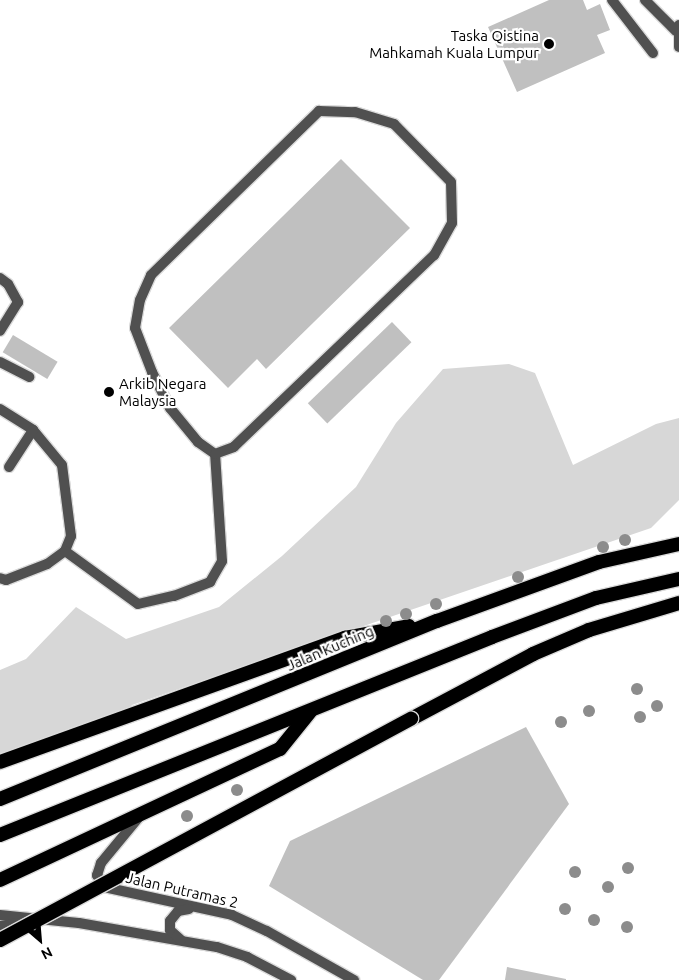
<!DOCTYPE html>
<html>
<head>
<meta charset="utf-8">
<style>
	body { margin:0 }
	#map { position:relative; width:679px; height:980px; overflow:hidden; background:#fff; font-family:Ubuntu,sans-serif }
	div>[style] { position:absolute }
	.green>* { inset:0; background:#d7d7d7 }
	.building>* { inset:0; background:#c0c0c0; transform-origin:0 0 }
	.roads { filter:drop-shadow(1px 0 #dbdbdb) drop-shadow(-1px 0 #dbdbdb) drop-shadow(0 1px #dbdbdb) drop-shadow(0 -1px #dbdbdb) }
	.service>* { height:10px; margin:-5px; padding:0 5px; transform-origin:5px; border-radius:5px; background:#505050 }
	.tertiary>* { height:10px; margin:-5px; padding:0 5px; transform-origin:5px; border-radius:5px; background:#505050 }
	.trunk>* { height:14px; margin:-7px; padding:0 7px; transform-origin:7px; border-radius:7px; background:#000 }
	.bridges { filter:drop-shadow(1px 0 #dbdbdb) drop-shadow(-1px 0 #dbdbdb) drop-shadow(0 1px #dbdbdb) drop-shadow(0 -1px #dbdbdb) }
	.trunk-bridge>* { height:14px; margin:-7px; padding:0 7px; transform-origin:7px; border-radius:7px; background:#000 }
	.trees>* { width:12px; height:12px; margin:-6px; border-radius:50%; background:#8c8c8c }
	.dots>* { width:14px; height:14px; translate:-50% -50%; box-sizing:border-box; border:2px solid #fff; border-radius:50% }
	span { translate:-50% -50%; white-space:nowrap; text-align:center; line-height:1.15; -webkit-text-stroke:4.5px #fff; paint-order:stroke }
	.poi-label { font-size:15px; color:#000 }
	.right { translate:-100% -50%; text-align:right }
	.left { translate:0 -50%; text-align:left }
	.street-label { font-size:15px; color:#000 }
	.north { position:absolute; left:15px; top:915px; width:50px; height:50px; -webkit-text-stroke:4px #fff; paint-order:stroke; rotate:153deg; font-size:14px; font-weight:700; line-height:20px; text-align:center; color:#000 }
	.north::after { content:''; display:block; margin:auto; width:18px; height:22px; background:#000; clip-path:polygon(50% 0,100% 100%,50% 72%,0 100%) }
</style>
</head>
<body>
<div id="map">
	<div class="green">
		<div style="clip-path:polygon(509px 364px,535px 373px,573px 465px,656px 424px,679px 418px,679px 500px,651px 528px,132px 705px,124px 718px,0 758px,0 670px,26px 659px,76px 607px,126px 639px,219px 607px,282px 556px,356px 487px,396px 423px,443px 369px)"></div>
	</div>
	<div class="building">
		<div style="clip-path:polygon(549px 0,583px 0,587px 10px,600px 4px,610px 30px,597px 35px,605px 53px,517px 92px,488px 27px)"></div>
		<div style="clip-path:polygon(341px 159px,410px 228px,266px 369px,257px 359px,228px 388px,169px 328px)"></div>
		<div style="left:392px;top:322px;width:28px;height:117px;rotate:46deg"></div>
		<div style="left:13px;top:335px;width:52px;height:20px;rotate:31deg"></div>
		<div style="clip-path:polygon(526px 727px,569px 804px,439px 980px,423px 980px,269px 886px,290px 841px)"></div>
		<div style="clip-path:polygon(507px 967px,566px 979px,566px 980px,505px 980px)"></div>
	</div>
	<div class="roads">
		<div class="service">
			<div style="left:612px;top:0;width:67px;rotate:52.3deg"></div>
			<div style="left:645px;top:0;width:44px;rotate:45deg"></div>
			<div style="left:679px;top:25px;width:22px;rotate:90deg"></div>
			<div style="left:0;top:278px;width:10px;rotate:37deg"></div>
			<div style="left:8px;top:284px;width:21px;rotate:61deg"></div>
			<div style="left:18px;top:302px;width:34px;rotate:122deg"></div>
			<div style="left:0;top:362px;width:33px;rotate:27deg"></div>
			<div style="left:0;top:409px;width:39px;rotate:32deg"></div>
			<div style="left:33px;top:430px;width:45px;rotate:50.4deg"></div>
			<div style="left:62px;top:465px;width:72px;rotate:82.8deg"></div>
			<div style="left:71px;top:536px;width:16px;rotate:112deg"></div>
			<div style="left:65px;top:551px;width:22px;rotate:144deg"></div>
			<div style="left:47px;top:564px;width:44px;rotate:158.7deg"></div>
			<div style="left:6px;top:580px;width:6px;rotate:-162deg"></div>
			<div style="left:9px;top:467px;width:44px;rotate:-57deg"></div>
			<div style="left:65px;top:551px;width:90px;rotate:36deg"></div>
			<div style="left:138px;top:604px;width:37px;rotate:-13deg"></div>
			<div style="left:174px;top:596px;width:39px;rotate:-21deg"></div>
			<div style="left:210px;top:582px;width:24px;rotate:-60deg"></div>
			<div style="left:222px;top:561px;width:107px;rotate:-93.7deg"></div>
			<div style="left:215px;top:454px;width:21px;rotate:-145deg"></div>
			<div style="left:198px;top:442px;width:44px;rotate:-129.5deg"></div>
			<div style="left:170px;top:408px;width:40px;rotate:-116.6deg"></div>
			<div style="left:152px;top:372px;width:47px;rotate:-111.1deg"></div>
			<div style="left:135px;top:328px;width:28px;rotate:-80deg"></div>
			<div style="left:140px;top:300px;width:27px;rotate:-66deg"></div>
			<div style="left:151px;top:275px;width:235px;rotate:-44.3deg"></div>
			<div style="left:319px;top:111px;width:36px;rotate:2deg"></div>
			<div style="left:355px;top:112px;width:41px;rotate:17.1deg"></div>
			<div style="left:394px;top:124px;width:81px;rotate:45.5deg"></div>
			<div style="left:451px;top:182px;width:41px;rotate:88.6deg"></div>
			<div style="left:452px;top:223px;width:37px;rotate:119deg"></div>
			<div style="left:434px;top:255px;width:277px;rotate:136.2deg"></div>
			<div style="left:234px;top:447px;width:20px;rotate:160deg"></div>
		</div>
		<div class="tertiary">
			<div style="left:139px;top:817px;width:60px;rotate:129.6deg"></div>
			<div style="left:101px;top:863px;width:13px;rotate:108deg"></div>
			<div style="left:97px;top:875px;width:14px;rotate:60deg"></div>
			<div style="left:104px;top:887px;width:131px;rotate:12.3deg"></div>
			<div style="left:232px;top:915px;width:38px;rotate:25deg"></div>
			<div style="left:267px;top:931px;width:100px;rotate:29.4deg"></div>
			<div style="left:0;top:915px;width:79px;rotate:5.8deg"></div>
			<div style="left:79px;top:923px;width:140px;rotate:9.9deg"></div>
			<div style="left:217px;top:947px;width:32px;rotate:18deg"></div>
			<div style="left:247px;top:957px;width:50px;rotate:27.6deg"></div>
			<div style="left:0;top:926px;width:25px;rotate:-9deg"></div>
			<div style="left:181px;top:940px;width:15px;rotate:-138deg"></div>
			<div style="left:170px;top:930px;width:9px;rotate:-90deg"></div>
			<div style="left:170px;top:921px;width:13px;rotate:-51deg"></div>
			<div style="left:178px;top:911px;width:11px;rotate:-10deg"></div>
		</div>
		<div class="trunk">
			<div style="left:411px;top:719px;width:138px;rotate:-28deg"></div>
			<div style="left:533px;top:654px;width:61px;rotate:-23.2deg"></div>
			<div style="left:589px;top:630px;width:94px;rotate:-16.7deg"></div>
			<div style="left:0;top:762px;width:367px;rotate:-19.8deg"></div>
			<div style="left:345px;top:638px;width:65px;rotate:-10.6deg"></div>
			<div style="left:0;top:799px;width:472px;rotate:-22.2deg"></div>
			<div style="left:437px;top:621px;width:172px;rotate:-20deg"></div>
			<div style="left:599px;top:562px;width:82px;rotate:-12.7deg"></div>
			<div style="left:0;top:835px;width:530px;rotate:-21.92deg"></div>
			<div style="left:492px;top:637px;width:111px;rotate:-20.6deg"></div>
			<div style="left:596px;top:598px;width:85px;rotate:-12.9deg"></div>
			<div style="left:0;top:880px;width:309px;rotate:-25.1deg"></div>
			<div style="left:280px;top:749px;width:48px;rotate:-51deg"></div>
		</div>
	</div>
	<div class="bridges">
		<div class="trunk-bridge">
			<div style="left:0;top:940px;width:467px;rotate:-28.3deg"></div>
		</div>
	</div>
	<div class="trees">
		<div style="left:625px;top:540px"></div>
		<div style="left:603px;top:547px"></div>
		<div style="left:518px;top:577px"></div>
		<div style="left:436px;top:604px"></div>
		<div style="left:406px;top:614px"></div>
		<div style="left:386px;top:621px"></div>
		<div style="left:637px;top:689px"></div>
		<div style="left:657px;top:706px"></div>
		<div style="left:589px;top:711px"></div>
		<div style="left:640px;top:717px"></div>
		<div style="left:561px;top:722px"></div>
		<div style="left:237px;top:790px"></div>
		<div style="left:187px;top:816px"></div>
		<div style="left:628px;top:868px"></div>
		<div style="left:575px;top:872px"></div>
		<div style="left:608px;top:887px"></div>
		<div style="left:565px;top:909px"></div>
		<div style="left:594px;top:920px"></div>
		<div style="left:627px;top:927px"></div>
	</div>
	<div class="dots">
		<div style="left:549px;top:44px;background:#000"></div>
		<div style="left:109px;top:392px;background:#000"></div>
	</div>
	<div class="poi-label">
		<span class="right" style="left:539px;top:44px">Taska Qistina<br>Mahkamah Kuala Lumpur</span>
		<span class="left" style="left:119px;top:392px">Arkib Negara<br>Malaysia</span>
	</div>
	<div class="street-label">
		<span style="left:330px;top:648px;rotate:-23deg">Jalan Kuching</span>
		<span style="left:182px;top:890px;rotate:13deg">Jalan Putramas 2</span>
	</div>
	<div class="north">N</div>
</div>
</body>
</html>
